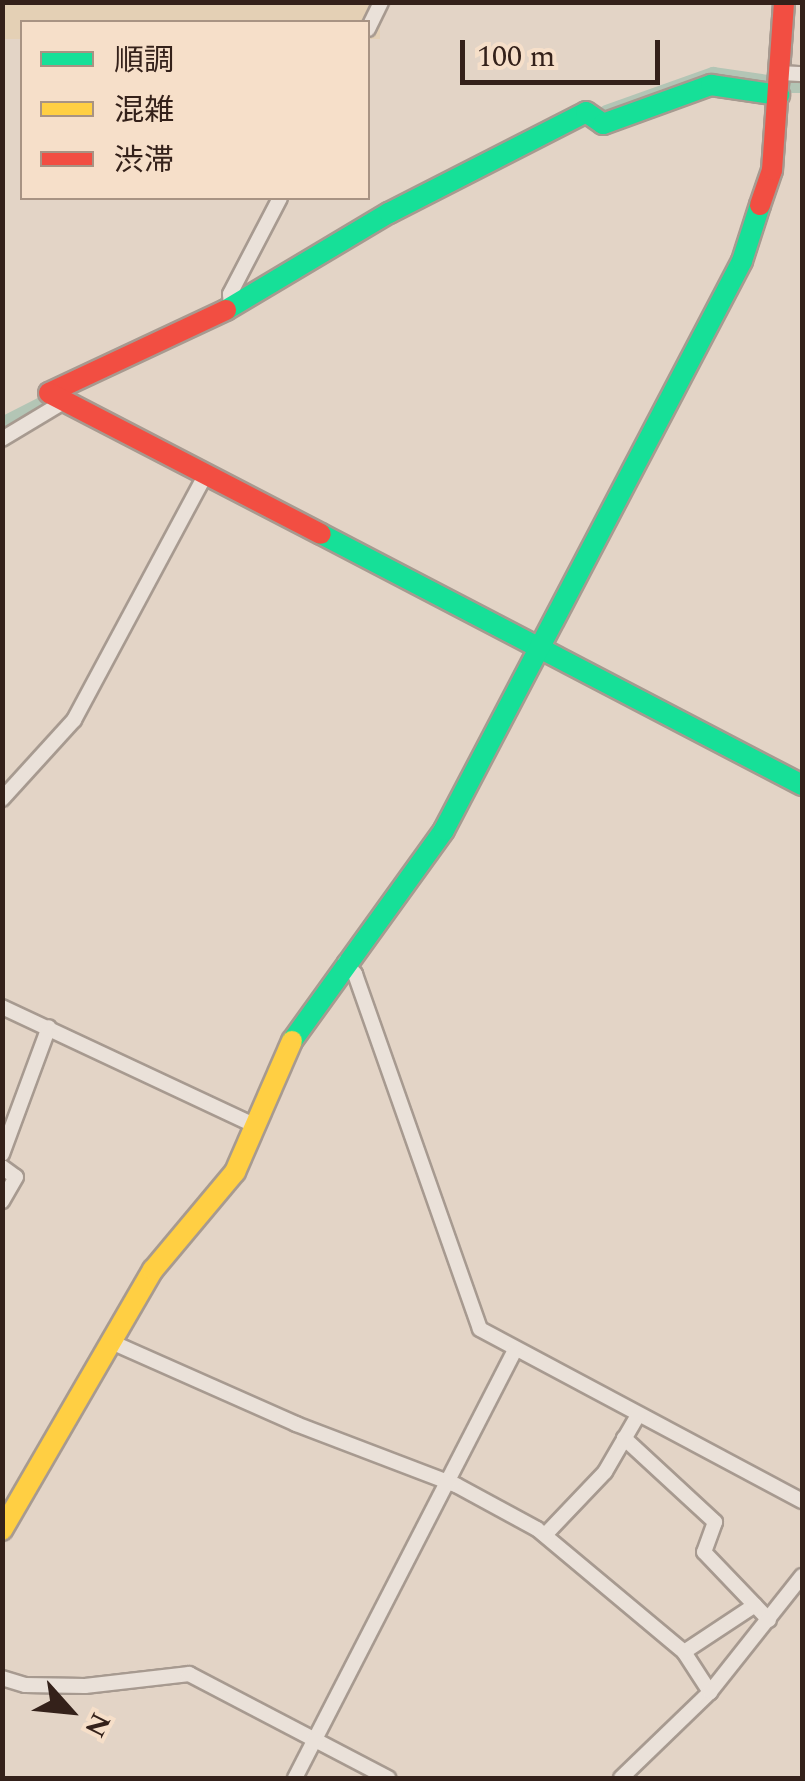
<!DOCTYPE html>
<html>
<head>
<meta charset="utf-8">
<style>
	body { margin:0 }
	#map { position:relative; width:805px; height:1781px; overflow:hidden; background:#e3d4c6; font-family:Spectral,"Noto Sans JP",serif }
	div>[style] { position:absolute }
	.farmland>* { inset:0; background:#e4d0b5; transform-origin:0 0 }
	.canal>* { height:14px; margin:-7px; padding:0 7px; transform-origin:7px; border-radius:7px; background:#b3c5b5 }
	.roads { filter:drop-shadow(2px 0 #a79a90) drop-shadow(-2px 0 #a79a90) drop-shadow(0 2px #a79a90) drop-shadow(0 -2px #a79a90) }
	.street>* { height:14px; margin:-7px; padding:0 7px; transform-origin:7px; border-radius:7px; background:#eae1d9 }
	.fast>* { height:20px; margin:-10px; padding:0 10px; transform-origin:10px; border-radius:10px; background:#16e098 }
	.slow>* { height:20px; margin:-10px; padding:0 10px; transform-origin:10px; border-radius:10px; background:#ffcf43 }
	.jam>* { height:20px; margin:-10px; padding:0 10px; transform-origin:10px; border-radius:10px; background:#f24e42 }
	span { translate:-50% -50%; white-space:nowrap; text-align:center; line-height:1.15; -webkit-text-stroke:10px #f6dfc9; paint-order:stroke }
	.frame { position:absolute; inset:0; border:5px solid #34211a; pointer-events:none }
	.legend { position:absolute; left:20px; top:20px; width:350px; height:180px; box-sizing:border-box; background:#f6dfc9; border:2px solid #a89383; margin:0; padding:12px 18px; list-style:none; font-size:30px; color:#34211a }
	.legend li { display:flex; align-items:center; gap:20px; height:50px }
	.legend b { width:50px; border:2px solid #a89383 }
	.north { position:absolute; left:20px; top:1661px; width:100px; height:100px; -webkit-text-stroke:8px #f6dfc9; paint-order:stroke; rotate:117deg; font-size:28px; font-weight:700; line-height:40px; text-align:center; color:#34211a }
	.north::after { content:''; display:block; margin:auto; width:35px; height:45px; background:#34211a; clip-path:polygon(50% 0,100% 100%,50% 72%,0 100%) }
	.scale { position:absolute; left:460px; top:40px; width:200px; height:45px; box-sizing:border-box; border:5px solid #34211a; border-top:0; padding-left:12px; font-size:30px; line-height:35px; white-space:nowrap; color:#34211a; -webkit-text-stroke:8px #f6dfc9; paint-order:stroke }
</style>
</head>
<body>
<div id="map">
	<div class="farmland">
		<div style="left:2px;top:3px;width:378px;height:36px"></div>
	</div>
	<div class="canal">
		<div style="left:792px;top:86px;width:10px"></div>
		<div style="left:606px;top:112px;width:114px;rotate:-19.6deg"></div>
		<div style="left:713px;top:74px;width:56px;rotate:8.3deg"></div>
		<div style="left:2px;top:424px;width:64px;rotate:-27deg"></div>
	</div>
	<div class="roads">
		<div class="street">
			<div style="left:368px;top:29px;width:30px;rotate:-64deg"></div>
			<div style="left:780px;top:73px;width:22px;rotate:3deg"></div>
			<div style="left:231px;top:308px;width:14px;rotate:-94deg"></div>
			<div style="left:230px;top:294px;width:108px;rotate:-62.5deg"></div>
			<div style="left:2px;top:439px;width:74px;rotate:-31.1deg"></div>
			<div style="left:2px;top:799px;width:107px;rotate:-47.7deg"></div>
			<div style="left:74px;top:720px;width:279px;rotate:-61.8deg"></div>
			<div style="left:345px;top:962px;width:16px;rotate:50deg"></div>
			<div style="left:355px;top:974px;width:376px;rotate:70.6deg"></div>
			<div style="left:480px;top:1329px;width:365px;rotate:28.1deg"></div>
			<div style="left:2px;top:1007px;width:276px;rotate:25.1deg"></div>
			<div style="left:2px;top:1154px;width:135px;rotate:-69.7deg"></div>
			<div style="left:2px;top:1167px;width:17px;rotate:36deg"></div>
			<div style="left:16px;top:1177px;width:28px;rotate:120deg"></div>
			<div style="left:109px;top:1341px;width:205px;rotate:23.9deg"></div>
			<div style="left:296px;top:1424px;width:171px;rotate:20.9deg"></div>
			<div style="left:456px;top:1485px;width:92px;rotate:28.5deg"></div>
			<div style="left:537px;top:1529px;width:192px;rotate:39.9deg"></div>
			<div style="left:684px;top:1652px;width:48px;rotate:57deg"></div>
			<div style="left:624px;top:1438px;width:124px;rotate:42.7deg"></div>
			<div style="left:715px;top:1522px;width:32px;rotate:110deg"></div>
			<div style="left:704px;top:1552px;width:94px;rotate:46.3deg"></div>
			<div style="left:545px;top:1535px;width:87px;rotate:-46.4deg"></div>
			<div style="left:605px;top:1472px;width:66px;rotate:-59.9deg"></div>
			<div style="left:684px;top:1652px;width:85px;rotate:-33.5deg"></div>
			<div style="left:2px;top:1678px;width:24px;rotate:17deg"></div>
			<div style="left:25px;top:1685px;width:60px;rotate:1deg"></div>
			<div style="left:85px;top:1686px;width:105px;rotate:-6.6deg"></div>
			<div style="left:189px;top:1674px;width:225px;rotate:27.6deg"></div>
			<div style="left:295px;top:1778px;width:481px;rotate:-62.8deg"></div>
			<div style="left:621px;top:1778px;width:124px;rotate:-44deg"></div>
			<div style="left:710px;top:1692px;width:148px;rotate:-51.6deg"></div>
		</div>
		<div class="fast">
			<div style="left:226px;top:310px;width:190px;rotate:-30.8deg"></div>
			<div style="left:389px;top:213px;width:221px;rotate:-27.1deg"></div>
			<div style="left:586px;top:112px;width:21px;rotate:35deg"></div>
			<div style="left:603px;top:124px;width:115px;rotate:-19.9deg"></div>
			<div style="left:711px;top:85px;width:69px;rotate:8.4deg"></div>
			<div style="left:321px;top:534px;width:543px;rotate:27.56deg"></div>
			<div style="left:292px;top:1041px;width:260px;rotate:-54.2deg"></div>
			<div style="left:444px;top:830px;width:642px;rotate:-62.36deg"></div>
			<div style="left:742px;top:261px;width:59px;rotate:-72.2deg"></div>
		</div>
		<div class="slow">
			<div style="left:2px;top:1530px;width:301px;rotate:-59.9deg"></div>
			<div style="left:153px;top:1270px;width:128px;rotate:-50.1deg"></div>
			<div style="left:235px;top:1172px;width:143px;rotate:-66.5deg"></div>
		</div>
		<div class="jam">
			<div style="left:760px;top:205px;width:37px;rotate:-71deg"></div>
			<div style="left:772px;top:170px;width:168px;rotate:-85.9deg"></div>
			<div style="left:226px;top:310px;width:195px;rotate:154.9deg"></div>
			<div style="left:49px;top:393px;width:306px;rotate:27.4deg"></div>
		</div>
	</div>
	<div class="frame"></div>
	<ul class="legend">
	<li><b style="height:12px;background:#16e098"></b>順調</li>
	<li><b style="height:12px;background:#ffcf43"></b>混雑</li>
	<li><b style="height:12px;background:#f24e42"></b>渋滞</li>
	</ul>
	<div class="north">N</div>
	<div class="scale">100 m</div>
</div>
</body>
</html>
